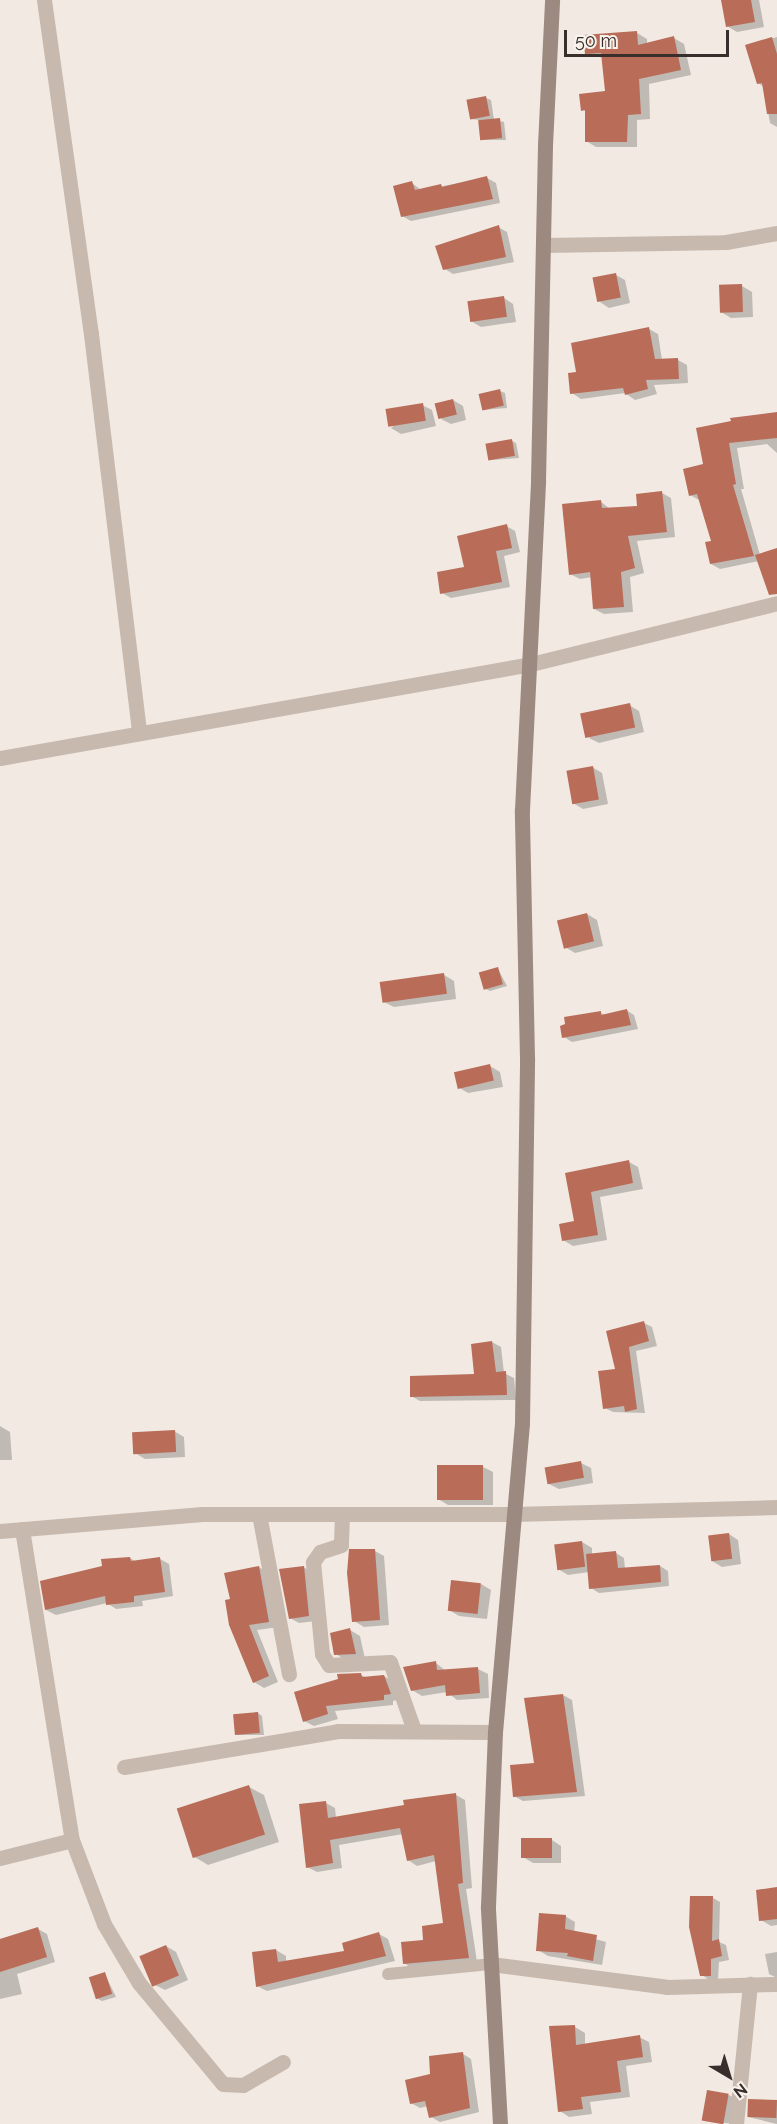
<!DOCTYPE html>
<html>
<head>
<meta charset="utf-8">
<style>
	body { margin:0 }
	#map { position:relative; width:777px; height:2124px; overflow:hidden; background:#f1e9e2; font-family:Raleway,sans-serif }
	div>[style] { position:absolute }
	.shadow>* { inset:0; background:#0003 }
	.building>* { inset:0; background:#b96c58; transform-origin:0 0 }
	.lane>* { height:12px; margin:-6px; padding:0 6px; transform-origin:6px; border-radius:6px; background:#c8b9ae }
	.street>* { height:15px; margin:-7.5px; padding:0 7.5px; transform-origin:7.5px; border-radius:7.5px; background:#c8b9ae }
	.secondary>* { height:15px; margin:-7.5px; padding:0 7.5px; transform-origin:7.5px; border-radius:7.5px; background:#9c8980 }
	span { translate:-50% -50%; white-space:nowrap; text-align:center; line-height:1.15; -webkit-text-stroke:4.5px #f9f3ee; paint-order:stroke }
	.north { position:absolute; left:699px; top:2046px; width:60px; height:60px; -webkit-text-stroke:4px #f9f3ee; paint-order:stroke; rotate:142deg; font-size:16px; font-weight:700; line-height:24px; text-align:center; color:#382f2c }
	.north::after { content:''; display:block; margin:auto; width:21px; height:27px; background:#382f2c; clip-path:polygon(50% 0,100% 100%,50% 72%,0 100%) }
	.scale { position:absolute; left:564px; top:30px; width:165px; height:27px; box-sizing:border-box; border:3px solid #382f2c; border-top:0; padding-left:8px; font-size:18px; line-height:21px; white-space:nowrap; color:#382f2c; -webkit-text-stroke:4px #f9f3ee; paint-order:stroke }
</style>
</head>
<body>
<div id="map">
	<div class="shadow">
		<div style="clip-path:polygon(723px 0,759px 0,764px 27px,737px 32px,727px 26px)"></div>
		<div style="clip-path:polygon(637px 33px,647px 39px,647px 44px,674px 38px,684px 44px,691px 75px,649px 84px,650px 119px,637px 120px,637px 147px,596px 147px,586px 141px,587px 112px,583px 110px,606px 92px,603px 58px,586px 53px)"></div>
		<div style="clip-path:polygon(777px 37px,777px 127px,770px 123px,764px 87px,758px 83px,747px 46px)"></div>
		<div style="clip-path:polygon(486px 98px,491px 100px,494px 120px,504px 122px,506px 140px,482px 140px,479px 120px,471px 119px)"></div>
		<div style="clip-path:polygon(487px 178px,496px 183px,500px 203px,411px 221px,402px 216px,412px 183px,421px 190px)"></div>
		<div style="clip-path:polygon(498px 227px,507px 232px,514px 262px,453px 274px,445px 269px)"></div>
		<div style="clip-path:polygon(616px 275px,625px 280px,630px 303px,609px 308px,600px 302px)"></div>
		<div style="clip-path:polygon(742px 286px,752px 292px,753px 317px,731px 318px,721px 312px)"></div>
		<div style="clip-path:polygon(504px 298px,513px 304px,516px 322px,481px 327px,471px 321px)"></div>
		<div style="clip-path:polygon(649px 329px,658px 334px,662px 360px,678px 360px,687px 365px,688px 383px,654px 385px,657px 394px,635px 400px,625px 393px,581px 399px,572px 393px,578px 373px)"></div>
		<div style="clip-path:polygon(500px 391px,505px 393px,507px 408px,482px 410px)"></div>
		<div style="clip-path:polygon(453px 400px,463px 406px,466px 420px,451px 424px,441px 419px)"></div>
		<div style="clip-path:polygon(422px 405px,432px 410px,436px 426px,401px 434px,391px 428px)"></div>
		<div style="clip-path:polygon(777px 414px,777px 453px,767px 444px,737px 448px,744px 489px,741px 489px,760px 555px,777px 549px,777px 588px,759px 561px,720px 569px,711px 564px,713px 542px,699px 500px,690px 495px,705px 465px,698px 429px)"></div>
		<div style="clip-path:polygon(512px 441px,516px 443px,519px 458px,491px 460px)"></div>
		<div style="clip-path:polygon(662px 493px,671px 498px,675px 537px,637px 541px,644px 573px,630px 577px,633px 612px,604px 614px,594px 609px,592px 577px,580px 579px,570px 574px,600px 501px,610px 509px,639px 508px)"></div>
		<div style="clip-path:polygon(506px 526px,515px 531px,520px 552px,504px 556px,510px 587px,451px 598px,442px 593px)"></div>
		<div style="clip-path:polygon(629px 705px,639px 711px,644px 732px,599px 743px,589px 738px)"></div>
		<div style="clip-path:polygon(592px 767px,602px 773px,608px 804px,583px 809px,573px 803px)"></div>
		<div style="clip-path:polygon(587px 914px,597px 920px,603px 946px,575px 953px,565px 947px)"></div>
		<div style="clip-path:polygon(498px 969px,507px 986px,490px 991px,486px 989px)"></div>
		<div style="clip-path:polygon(444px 975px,454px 981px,456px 999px,394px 1007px,384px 1002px)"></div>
		<div style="clip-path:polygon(626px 1010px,634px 1015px,638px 1029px,572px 1042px,564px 1037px,566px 1026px,600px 1012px,606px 1016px)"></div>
		<div style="clip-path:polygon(490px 1066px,500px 1072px,503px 1087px,468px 1093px,458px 1087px)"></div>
		<div style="clip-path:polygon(629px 1162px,638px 1167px,643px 1189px,600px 1197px,607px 1240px,573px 1246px,563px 1240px,576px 1223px,567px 1174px)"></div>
		<div style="clip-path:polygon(644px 1323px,652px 1327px,657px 1346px,636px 1351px,645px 1413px,613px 1412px,605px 1408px,617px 1370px,607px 1332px)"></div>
		<div style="clip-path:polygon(492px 1342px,501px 1347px,504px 1373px,514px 1378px,516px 1400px,420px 1401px,411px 1396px,476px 1375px)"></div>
		<div style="clip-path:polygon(0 1426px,10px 1432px,12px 1460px,0 1460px)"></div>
		<div style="clip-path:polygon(174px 1431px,184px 1437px,185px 1457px,145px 1459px,135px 1453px)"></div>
		<div style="clip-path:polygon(581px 1463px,591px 1468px,593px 1483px,559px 1489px,549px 1484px)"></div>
		<div style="clip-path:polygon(483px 1467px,493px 1472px,493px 1505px,448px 1505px,438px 1499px)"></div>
		<div style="clip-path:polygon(729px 1534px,738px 1540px,741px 1564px,722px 1567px,712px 1561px)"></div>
		<div style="clip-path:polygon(582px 1542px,592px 1548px,592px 1555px,616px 1553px,624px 1558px,625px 1569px,660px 1566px,668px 1571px,669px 1586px,599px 1593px,591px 1588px,589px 1572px,568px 1575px,558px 1569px)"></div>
		<div style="clip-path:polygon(375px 1551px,384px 1556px,389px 1625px,364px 1627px,354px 1621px)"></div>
		<div style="clip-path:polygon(130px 1558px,136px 1562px,160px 1559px,169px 1564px,173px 1596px,142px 1601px,143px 1606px,116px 1609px,107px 1603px,56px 1615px,46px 1610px,103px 1567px)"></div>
		<div style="clip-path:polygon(259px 1567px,268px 1573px,279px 1627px,257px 1630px,278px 1682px,264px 1688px,254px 1682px,232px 1600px)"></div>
		<div style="clip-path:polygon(303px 1567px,312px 1572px,316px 1621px,299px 1623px,290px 1618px)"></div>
		<div style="clip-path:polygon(481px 1584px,491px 1590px,487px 1619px,459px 1616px,449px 1610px)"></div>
		<div style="clip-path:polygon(350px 1630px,360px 1636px,365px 1659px,345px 1660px,336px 1654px)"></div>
		<div style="clip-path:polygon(436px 1663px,446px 1671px,478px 1669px,488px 1674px,489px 1698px,457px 1700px,447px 1692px,422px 1696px,412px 1690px)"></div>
		<div style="clip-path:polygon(361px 1675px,367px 1678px,384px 1676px,394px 1682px,400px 1699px,393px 1701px,393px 1705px,335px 1711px,338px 1719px,314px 1726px,304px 1721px)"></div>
		<div style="clip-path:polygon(563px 1695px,572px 1700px,585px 1796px,523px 1801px,514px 1796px,536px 1764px)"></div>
		<div style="clip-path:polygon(258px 1713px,262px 1716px,264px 1735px,237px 1735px)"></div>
		<div style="clip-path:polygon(249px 1787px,264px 1795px,279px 1842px,208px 1865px,193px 1856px)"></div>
		<div style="clip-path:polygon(456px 1795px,465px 1800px,472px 1888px,466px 1889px,477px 1962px,413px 1969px,404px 1963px,445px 1925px,436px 1861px,417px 1866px,408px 1860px,403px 1834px,339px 1845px,342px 1868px,317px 1872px,307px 1867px,326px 1803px,335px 1808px,336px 1818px,405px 1806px,405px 1802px)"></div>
		<div style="clip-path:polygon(552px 1840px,561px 1846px,561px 1863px,533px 1863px,523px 1857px)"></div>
		<div style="clip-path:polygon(777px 1889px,777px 1925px,771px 1926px,761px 1920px)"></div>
		<div style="clip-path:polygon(713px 1898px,720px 1902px,719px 1942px,726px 1945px,729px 1960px,719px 1962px,718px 1980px,709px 1980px,702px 1975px)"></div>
		<div style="clip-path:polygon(565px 1916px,575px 1922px,574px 1933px,606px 1942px,602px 1965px,548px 1956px,538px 1950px)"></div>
		<div style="clip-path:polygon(38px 1929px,47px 1934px,55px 1962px,17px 1974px,22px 1994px,0 1999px,0 1939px)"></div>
		<div style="clip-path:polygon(379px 1934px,388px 1939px,395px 1961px,267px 1991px,257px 1986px,276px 1950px,286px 1956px,286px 1962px,346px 1952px)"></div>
		<div style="clip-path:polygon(166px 1946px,176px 1952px,188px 1980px,165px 1990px,155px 1985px)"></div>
		<div style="clip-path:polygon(777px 1952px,777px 1978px,769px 1974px,765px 1954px)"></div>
		<div style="clip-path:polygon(105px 1974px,116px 1997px,102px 2001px,98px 1999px)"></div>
		<div style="clip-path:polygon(575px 2027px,585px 2033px,585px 2045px,639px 2037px,649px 2042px,652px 2062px,626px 2066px,630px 2097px,590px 2102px,592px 2114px,569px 2117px,560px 2111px)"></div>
		<div style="clip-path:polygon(463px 2054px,471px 2059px,479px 2112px,440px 2122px,431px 2117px,428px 2106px,420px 2108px,411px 2103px,432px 2076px)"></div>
		<div style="clip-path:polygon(729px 2095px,739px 2101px,736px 2124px,704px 2121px)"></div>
		<div style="clip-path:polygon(777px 2100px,777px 2124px,748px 2117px)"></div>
	</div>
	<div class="building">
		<div style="clip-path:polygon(721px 0,751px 0,755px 22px,726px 27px)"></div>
		<div style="clip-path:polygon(637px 31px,638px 45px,674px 36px,681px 70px,639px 79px,641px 114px,628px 115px,627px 142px,585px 142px,585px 110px,581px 111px,579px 94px,605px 91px,601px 53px,585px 54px,583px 35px)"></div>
		<div style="clip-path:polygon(772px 37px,777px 54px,777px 114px,767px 114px,762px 83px,757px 84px,745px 45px)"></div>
		<div style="left:486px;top:96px;width:20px;height:20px;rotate:79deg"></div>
		<div style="left:500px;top:118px;width:20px;height:22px;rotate:84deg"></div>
		<div style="clip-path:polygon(487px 176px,493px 199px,401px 217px,393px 186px,412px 181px,415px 190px,441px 184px,442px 187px)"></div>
		<div style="clip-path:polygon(499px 225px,506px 257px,443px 270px,435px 246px)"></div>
		<div style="left:616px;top:273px;width:25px;height:24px;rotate:79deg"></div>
		<div style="left:742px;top:284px;width:28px;height:23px;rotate:88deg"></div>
		<div style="left:504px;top:296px;width:21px;height:37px;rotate:82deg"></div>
		<div style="clip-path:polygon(649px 327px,655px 359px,678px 358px,679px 379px,646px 380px,648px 389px,625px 395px,623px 388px,570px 394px,568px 373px,576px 372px,571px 343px)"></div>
		<div style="left:500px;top:389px;width:17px;height:22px;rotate:77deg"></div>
		<div style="left:453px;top:399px;width:16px;height:19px;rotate:76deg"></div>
		<div style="left:423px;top:403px;width:18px;height:38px;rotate:81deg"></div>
		<div style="clip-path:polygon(777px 412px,777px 438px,729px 443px,736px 484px,733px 485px,754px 556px,710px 564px,705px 542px,711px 541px,697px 494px,689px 496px,683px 469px,703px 464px,696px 428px,731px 421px,730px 418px)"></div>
		<div style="left:512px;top:439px;width:17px;height:27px;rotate:80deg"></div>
		<div style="clip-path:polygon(662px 491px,667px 532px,628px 536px,635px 568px,621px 572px,624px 607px,593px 609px,590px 572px,569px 575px,562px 504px,601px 500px,602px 508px,637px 506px,636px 494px)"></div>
		<div style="clip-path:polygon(507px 524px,512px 548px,496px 551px,502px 582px,440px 594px,437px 572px,464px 567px,457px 536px)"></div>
		<div style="clip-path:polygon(777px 548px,777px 594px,769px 595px,755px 555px)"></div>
		<div style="left:630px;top:703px;width:25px;height:51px;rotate:78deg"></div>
		<div style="left:593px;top:766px;width:34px;height:27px;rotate:80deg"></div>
		<div style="left:587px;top:913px;width:29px;height:31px;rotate:76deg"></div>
		<div style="left:498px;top:967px;width:18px;height:20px;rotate:74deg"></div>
		<div style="left:444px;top:973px;width:21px;height:65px;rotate:82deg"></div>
		<div style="clip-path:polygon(627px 1009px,631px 1025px,562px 1038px,560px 1026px,565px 1024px,564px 1017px,601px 1011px,601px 1015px)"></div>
		<div style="left:490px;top:1064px;width:17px;height:37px;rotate:77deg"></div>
		<div style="clip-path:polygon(629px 1160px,633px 1183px,591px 1192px,598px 1235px,562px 1241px,559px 1224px,574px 1221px,565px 1173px)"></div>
		<div style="clip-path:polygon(644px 1321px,649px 1341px,629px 1347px,637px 1409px,625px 1412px,624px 1406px,603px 1409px,598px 1371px,615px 1369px,606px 1331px)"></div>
		<div style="clip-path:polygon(492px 1341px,496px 1372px,506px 1371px,507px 1395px,410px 1397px,410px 1376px,474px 1374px,471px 1344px)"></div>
		<div style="left:175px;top:1430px;width:22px;height:43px;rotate:87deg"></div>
		<div style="left:581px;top:1461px;width:17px;height:37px;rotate:80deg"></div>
		<div style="left:437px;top:1465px;width:46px;height:35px"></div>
		<div style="left:729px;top:1533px;width:26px;height:21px;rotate:83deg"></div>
		<div style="left:582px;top:1541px;width:26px;height:28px;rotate:83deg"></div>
		<div style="clip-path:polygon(349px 1549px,375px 1549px,380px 1620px,352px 1622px,347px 1573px)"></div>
		<div style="clip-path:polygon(616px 1551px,618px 1568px,660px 1565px,661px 1582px,589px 1589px,586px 1554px)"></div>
		<div style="clip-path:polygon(130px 1557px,131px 1561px,160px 1557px,165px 1592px,134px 1596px,134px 1602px,106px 1605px,105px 1596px,45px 1610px,40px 1581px,102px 1566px,101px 1559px)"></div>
		<div style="clip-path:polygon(259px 1566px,269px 1622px,249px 1625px,269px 1676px,253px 1683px,229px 1625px,225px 1600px,230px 1599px,224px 1573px)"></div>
		<div style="clip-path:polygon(304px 1566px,309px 1616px,289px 1619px,279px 1569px)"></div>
		<div style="left:451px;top:1580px;width:30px;height:31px;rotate:6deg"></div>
		<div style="clip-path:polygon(350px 1628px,356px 1654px,334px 1655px,330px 1633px)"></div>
		<div style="clip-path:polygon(436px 1661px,437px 1670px,478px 1667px,480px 1693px,446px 1696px,445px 1685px,411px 1691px,403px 1667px)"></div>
		<div style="clip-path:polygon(361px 1673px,362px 1677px,384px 1675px,391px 1694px,384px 1695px,384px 1700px,326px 1706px,328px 1714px,303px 1722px,294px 1692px,338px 1679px,337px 1674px)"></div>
		<div style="clip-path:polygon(563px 1694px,577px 1792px,513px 1797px,510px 1765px,534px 1763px,524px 1698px)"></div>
		<div style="left:258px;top:1712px;width:21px;height:25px;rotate:85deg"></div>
		<div style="left:249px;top:1785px;width:52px;height:76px;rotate:72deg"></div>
		<div style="clip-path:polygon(456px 1793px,463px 1883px,458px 1884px,469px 1958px,403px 1964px,401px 1942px,423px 1940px,422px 1926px,443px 1923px,434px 1855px,407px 1861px,400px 1828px,330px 1840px,333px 1863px,306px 1868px,299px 1804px,326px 1801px,328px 1818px,404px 1805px,403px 1800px)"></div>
		<div style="left:521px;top:1838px;width:31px;height:20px"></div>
		<div style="clip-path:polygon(777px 1887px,777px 1919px,759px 1921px,756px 1890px)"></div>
		<div style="clip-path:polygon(690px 1896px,713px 1896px,712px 1941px,719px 1939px,722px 1956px,711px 1959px,711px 1976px,700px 1976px,689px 1927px)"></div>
		<div style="clip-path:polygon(539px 1913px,566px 1915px,565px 1929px,597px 1935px,593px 1961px,567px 1956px,568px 1953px,536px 1951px)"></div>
		<div style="clip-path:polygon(38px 1927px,47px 1957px,0 1972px,0 1939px)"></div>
		<div style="clip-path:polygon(379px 1932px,386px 1956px,256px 1987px,252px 1952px,276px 1949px,278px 1962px,344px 1951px,342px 1943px)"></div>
		<div style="left:166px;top:1945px;width:33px;height:29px;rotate:67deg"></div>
		<div style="left:105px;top:1972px;width:23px;height:17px;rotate:72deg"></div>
		<div style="clip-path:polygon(575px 2025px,576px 2045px,640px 2035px,643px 2057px,617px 2061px,621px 2092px,581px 2097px,583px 2109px,558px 2112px,549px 2026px)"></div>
		<div style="clip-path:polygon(463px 2052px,470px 2108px,429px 2118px,425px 2101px,410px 2104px,405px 2080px,430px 2074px,429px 2056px)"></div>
		<div style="left:707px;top:2090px;width:22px;height:31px;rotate:10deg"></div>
		<div style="left:748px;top:2099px;width:29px;height:18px;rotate:2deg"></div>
	</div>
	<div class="lane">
		<div style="left:388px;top:1974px;width:103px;rotate:-5.5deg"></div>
	</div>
	<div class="street">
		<div style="left:44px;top:0;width:337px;rotate:82deg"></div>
		<div style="left:91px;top:334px;width:401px;rotate:83.1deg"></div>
		<div style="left:543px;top:245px;width:183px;rotate:-0.9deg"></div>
		<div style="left:726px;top:242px;width:52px;rotate:-10deg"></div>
		<div style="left:0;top:758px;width:539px;rotate:-10.04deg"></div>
		<div style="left:531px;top:664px;width:253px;rotate:-13.9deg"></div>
		<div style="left:259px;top:1514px;width:163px;rotate:79.4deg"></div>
		<div style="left:342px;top:1514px;width:31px;rotate:92deg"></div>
		<div style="left:341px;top:1545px;width:22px;rotate:162deg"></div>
		<div style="left:320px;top:1552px;width:12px;rotate:125deg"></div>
		<div style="left:313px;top:1562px;width:92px;rotate:84.4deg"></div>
		<div style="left:322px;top:1654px;width:13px;rotate:58deg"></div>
		<div style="left:329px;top:1665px;width:61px;rotate:-2.8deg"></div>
		<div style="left:390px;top:1662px;width:72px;rotate:70.6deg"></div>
		<div style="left:22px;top:1529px;width:315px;rotate:80.9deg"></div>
		<div style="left:72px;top:1840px;width:90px;rotate:69.1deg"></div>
		<div style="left:104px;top:1924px;width:69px;rotate:59.3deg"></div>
		<div style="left:139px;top:1983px;width:131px;rotate:50.3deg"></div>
		<div style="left:223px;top:2084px;width:20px;rotate:3deg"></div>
		<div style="left:243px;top:2085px;width:46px;rotate:-29.9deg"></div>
		<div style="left:0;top:1531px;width:203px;rotate:-4.8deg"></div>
		<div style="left:202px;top:1514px;width:311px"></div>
		<div style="left:513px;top:1514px;width:264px;rotate:-1.5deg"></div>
		<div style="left:124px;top:1767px;width:217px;rotate:-9.5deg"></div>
		<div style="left:338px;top:1731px;width:157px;rotate:0.4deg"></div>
		<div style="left:0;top:1858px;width:74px;rotate:-14deg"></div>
		<div style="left:491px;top:1964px;width:177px;rotate:7.4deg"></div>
		<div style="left:667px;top:1987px;width:110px;rotate:-1.6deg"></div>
		<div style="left:736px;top:2124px;width:141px;rotate:-84.3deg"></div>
	</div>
	<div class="secondary">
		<div style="left:500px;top:2124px;width:218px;rotate:-93.2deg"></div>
		<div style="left:488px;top:1906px;width:174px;rotate:-87.7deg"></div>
		<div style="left:495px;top:1732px;width:310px;rotate:-85deg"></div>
		<div style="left:522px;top:1423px;width:365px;rotate:-89.2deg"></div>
		<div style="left:527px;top:1058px;width:248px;rotate:-91.2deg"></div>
		<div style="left:522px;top:810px;width:330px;rotate:-87.2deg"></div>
		<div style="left:538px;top:480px;width:335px;rotate:-88.8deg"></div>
		<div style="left:545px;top:145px;width:145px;rotate:-87.2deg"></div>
	</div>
	<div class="north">N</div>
	<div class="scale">50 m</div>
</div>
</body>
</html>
